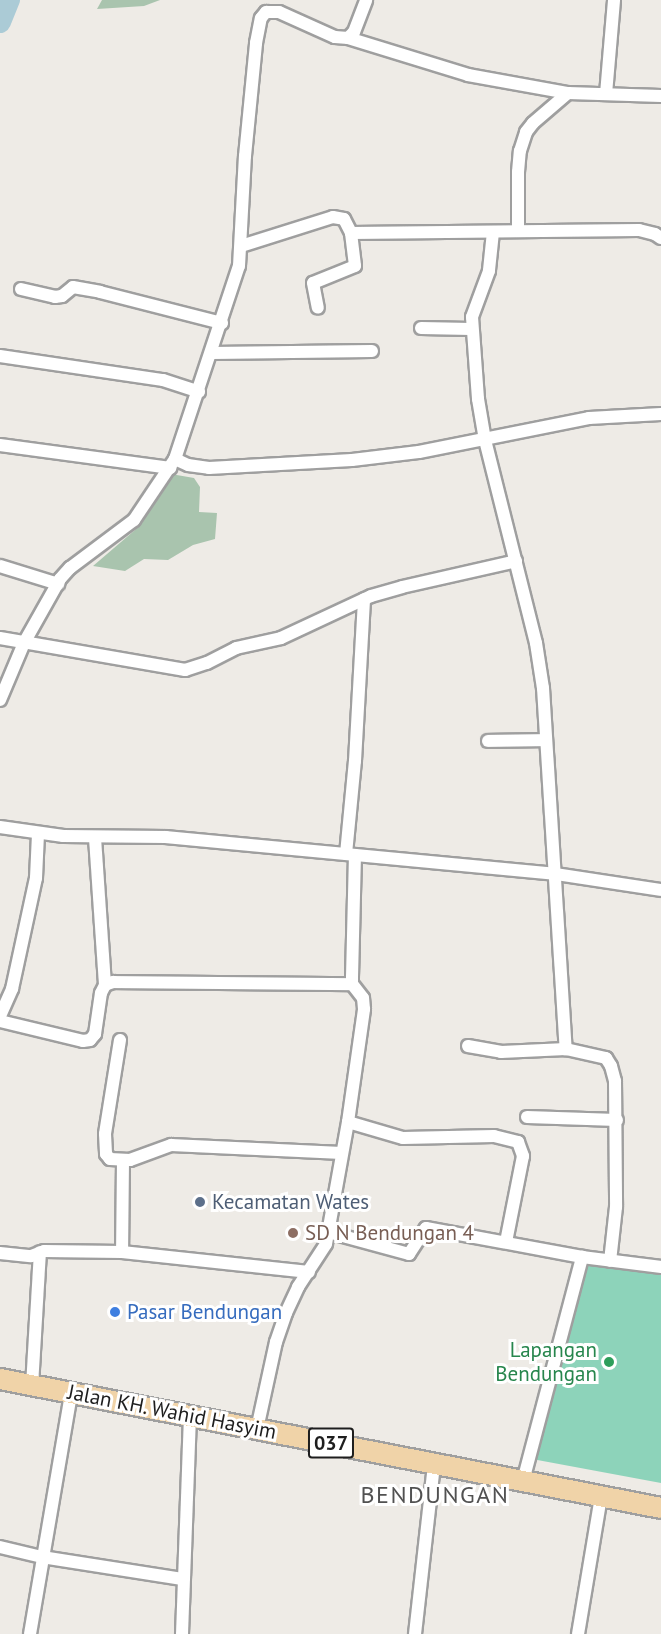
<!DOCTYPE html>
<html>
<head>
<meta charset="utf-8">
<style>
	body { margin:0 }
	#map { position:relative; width:661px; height:1634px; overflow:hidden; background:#eeebe6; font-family:"PT Sans",sans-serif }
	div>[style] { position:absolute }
	.cemetery>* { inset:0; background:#a9c4ae }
	.pitch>* { inset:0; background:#8dd3ba }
	.river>* { height:22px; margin:-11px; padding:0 11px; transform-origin:11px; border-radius:11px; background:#abcbd6 }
	.roads { filter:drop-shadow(2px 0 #9f9f9f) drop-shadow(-2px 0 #9f9f9f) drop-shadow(0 2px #9f9f9f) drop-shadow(0 -2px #9f9f9f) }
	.minor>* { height:12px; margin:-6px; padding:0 6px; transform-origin:6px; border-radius:6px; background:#fff }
	.primary>* { height:20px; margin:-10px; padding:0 10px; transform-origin:10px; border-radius:10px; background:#f0d3a8 }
	.dots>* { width:16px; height:16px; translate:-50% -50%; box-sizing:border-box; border:3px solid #fff; border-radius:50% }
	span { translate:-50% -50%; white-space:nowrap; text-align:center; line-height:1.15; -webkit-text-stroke:6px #fff; paint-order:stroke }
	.shield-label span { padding:2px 4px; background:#fff; border:2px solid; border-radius:4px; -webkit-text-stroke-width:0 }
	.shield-label { font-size:20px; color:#1e1e1e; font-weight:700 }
	.service-label { font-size:21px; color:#4e5e75 }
	.left { translate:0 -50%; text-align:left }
	.education-label { font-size:21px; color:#785e54 }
	.shop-label { font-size:21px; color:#366cbe }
	.leisure-label { font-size:21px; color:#27864d }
	.right { translate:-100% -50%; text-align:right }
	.street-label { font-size:21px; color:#1e1e1e }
	.quarter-label { font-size:24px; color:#515151; letter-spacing:1.5px }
</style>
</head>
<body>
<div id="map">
	<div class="cemetery">
		<div style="clip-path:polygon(102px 0,160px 0,144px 6px,97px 9px)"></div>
		<div style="clip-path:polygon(171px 474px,194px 478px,200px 487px,199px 512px,217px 513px,215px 539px,193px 545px,168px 560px,144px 559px,125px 571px,93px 566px,135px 530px,159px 489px)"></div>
	</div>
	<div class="pitch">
		<div style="clip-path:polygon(585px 1256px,661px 1265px,661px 1483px,532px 1459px)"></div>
	</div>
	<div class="river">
		<div style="left:0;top:22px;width:24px;rotate:-68deg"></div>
	</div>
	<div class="roads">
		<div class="minor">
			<div style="left:348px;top:38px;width:126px;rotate:17.1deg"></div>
			<div style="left:468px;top:75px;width:102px;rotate:10.2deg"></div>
			<div style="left:568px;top:93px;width:93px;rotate:1.8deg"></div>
			<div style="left:606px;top:94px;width:94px;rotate:-85.1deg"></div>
			<div style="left:518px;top:230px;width:58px;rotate:-90deg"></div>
			<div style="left:518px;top:172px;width:21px;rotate:-85deg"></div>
			<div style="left:520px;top:151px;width:20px;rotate:-72deg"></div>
			<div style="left:526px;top:132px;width:11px;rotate:-52deg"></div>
			<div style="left:533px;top:123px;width:46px;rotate:-40.6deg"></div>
			<div style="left:493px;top:232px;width:39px;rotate:96deg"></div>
			<div style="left:489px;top:271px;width:49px;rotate:110.3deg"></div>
			<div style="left:472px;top:317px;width:82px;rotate:85.8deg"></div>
			<div style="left:478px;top:399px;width:42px;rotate:80.3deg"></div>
			<div style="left:485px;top:440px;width:209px;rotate:75.9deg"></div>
			<div style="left:536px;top:643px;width:46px;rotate:81.2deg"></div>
			<div style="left:543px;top:688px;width:362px;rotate:86.4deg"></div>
			<div style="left:566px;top:1049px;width:41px;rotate:12.7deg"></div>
			<div style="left:606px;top:1058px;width:9px;rotate:58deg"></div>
			<div style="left:611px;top:1066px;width:16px;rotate:75deg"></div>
			<div style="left:615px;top:1081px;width:126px;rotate:89.5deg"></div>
			<div style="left:616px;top:1207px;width:54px;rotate:96.3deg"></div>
			<div style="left:351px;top:233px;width:288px;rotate:-0.6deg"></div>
			<div style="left:639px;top:230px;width:16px;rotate:14deg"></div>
			<div style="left:655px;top:234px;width:7px;rotate:34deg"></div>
			<div style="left:241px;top:246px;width:96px;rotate:-17.5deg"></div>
			<div style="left:333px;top:217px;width:11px;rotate:10deg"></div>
			<div style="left:344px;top:219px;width:16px;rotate:63deg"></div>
			<div style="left:351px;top:233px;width:33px;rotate:83deg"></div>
			<div style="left:355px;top:266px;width:45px;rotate:158deg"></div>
			<div style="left:313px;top:283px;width:25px;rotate:79deg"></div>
			<div style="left:21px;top:289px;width:35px;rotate:13deg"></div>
			<div style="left:55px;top:297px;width:7px;rotate:-8deg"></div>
			<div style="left:62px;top:296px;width:14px;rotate:-39deg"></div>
			<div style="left:73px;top:287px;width:27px;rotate:10deg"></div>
			<div style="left:100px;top:292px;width:126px;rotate:14.3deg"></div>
			<div style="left:421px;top:328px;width:50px;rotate:1.1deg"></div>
			<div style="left:212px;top:353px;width:160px;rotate:-0.7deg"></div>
			<div style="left:0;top:356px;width:165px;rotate:8.4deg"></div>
			<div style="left:163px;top:380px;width:38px;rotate:18deg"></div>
			<div style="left:0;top:445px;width:172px;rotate:7.7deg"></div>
			<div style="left:175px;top:459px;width:14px;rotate:25deg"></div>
			<div style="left:188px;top:465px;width:21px;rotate:8deg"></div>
			<div style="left:209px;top:468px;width:143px;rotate:-3.2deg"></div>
			<div style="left:352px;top:460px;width:67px;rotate:-6.8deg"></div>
			<div style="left:419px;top:452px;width:173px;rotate:-11.3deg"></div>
			<div style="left:589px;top:418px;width:72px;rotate:-3.2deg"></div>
			<div style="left:0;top:566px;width:61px;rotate:17.2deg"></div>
			<div style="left:0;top:638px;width:188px;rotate:9.8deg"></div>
			<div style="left:185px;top:670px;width:23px;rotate:-18deg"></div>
			<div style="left:207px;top:663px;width:33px;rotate:-27deg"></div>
			<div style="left:236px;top:648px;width:46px;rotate:-12.5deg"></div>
			<div style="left:281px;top:638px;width:99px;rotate:-25deg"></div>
			<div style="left:371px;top:596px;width:32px;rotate:-16deg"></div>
			<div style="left:402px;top:587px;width:117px;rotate:-12.8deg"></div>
			<div style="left:0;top:700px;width:62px;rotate:-67.2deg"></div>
			<div style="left:24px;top:643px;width:73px;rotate:-60.6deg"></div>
			<div style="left:60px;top:579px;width:15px;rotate:-48deg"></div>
			<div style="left:70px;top:568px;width:80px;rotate:-36.9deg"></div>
			<div style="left:134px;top:520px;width:73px;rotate:-56.1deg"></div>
			<div style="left:175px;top:459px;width:203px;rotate:-71.7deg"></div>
			<div style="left:239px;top:266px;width:110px;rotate:-86.9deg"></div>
			<div style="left:245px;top:156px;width:114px;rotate:-84.4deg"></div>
			<div style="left:256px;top:43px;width:25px;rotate:-79deg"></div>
			<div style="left:261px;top:18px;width:8px;rotate:-50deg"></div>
			<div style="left:266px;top:12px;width:13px"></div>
			<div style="left:279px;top:12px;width:61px;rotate:24.1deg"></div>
			<div style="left:335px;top:37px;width:13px;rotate:4deg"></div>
			<div style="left:348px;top:38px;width:8px;rotate:-45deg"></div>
			<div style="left:354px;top:32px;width:34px;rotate:-69deg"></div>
			<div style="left:488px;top:741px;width:58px;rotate:-1deg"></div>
			<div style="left:0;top:827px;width:64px;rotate:8.1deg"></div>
			<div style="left:63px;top:836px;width:103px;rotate:0.6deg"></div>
			<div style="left:166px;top:837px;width:392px;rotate:5.4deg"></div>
			<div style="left:556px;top:874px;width:106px;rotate:8.7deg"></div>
			<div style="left:95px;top:838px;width:147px;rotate:86.1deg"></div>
			<div style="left:346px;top:854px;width:93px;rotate:-84.5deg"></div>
			<div style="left:355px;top:761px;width:162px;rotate:-86.8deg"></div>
			<div style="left:0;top:1016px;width:30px;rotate:-66deg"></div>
			<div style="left:12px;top:989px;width:114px;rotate:-77.8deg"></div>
			<div style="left:36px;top:878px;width:44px;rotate:-87.4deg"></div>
			<div style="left:0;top:1021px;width:85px;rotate:13.5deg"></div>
			<div style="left:83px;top:1041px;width:7px;rotate:-8deg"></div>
			<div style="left:90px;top:1040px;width:8px;rotate:-50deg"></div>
			<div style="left:95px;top:1034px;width:41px;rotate:-81.7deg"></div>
			<div style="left:101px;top:993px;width:9px;rotate:-63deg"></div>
			<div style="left:105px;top:985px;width:9px;rotate:-21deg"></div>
			<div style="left:113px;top:982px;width:239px;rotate:0.5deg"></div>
			<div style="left:120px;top:1040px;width:95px;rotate:99.1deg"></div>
			<div style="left:105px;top:1134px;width:20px;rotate:87deg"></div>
			<div style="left:106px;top:1154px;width:6px;rotate:51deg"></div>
			<div style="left:110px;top:1159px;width:20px;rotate:3deg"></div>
			<div style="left:130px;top:1160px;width:44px;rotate:-20.1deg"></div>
			<div style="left:171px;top:1145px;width:171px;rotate:2.7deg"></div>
			<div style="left:468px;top:1046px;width:34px;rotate:10deg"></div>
			<div style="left:501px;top:1052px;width:65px;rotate:-2.6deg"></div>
			<div style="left:527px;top:1117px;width:90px;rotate:1.9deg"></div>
			<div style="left:348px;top:1122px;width:57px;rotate:16.2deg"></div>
			<div style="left:403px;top:1138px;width:91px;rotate:-1.3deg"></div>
			<div style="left:494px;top:1136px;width:25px;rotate:14deg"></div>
			<div style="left:518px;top:1142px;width:15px;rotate:70deg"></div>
			<div style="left:523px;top:1156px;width:88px;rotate:101.2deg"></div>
			<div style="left:123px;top:1161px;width:91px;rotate:90.6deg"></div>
			<div style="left:122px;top:1252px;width:188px;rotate:6.1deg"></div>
			<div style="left:328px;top:1232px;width:84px;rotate:15.2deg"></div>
			<div style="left:409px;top:1254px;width:31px;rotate:-57deg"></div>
			<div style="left:426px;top:1228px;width:159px;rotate:10.5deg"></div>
			<div style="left:582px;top:1257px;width:80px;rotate:7.2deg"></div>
			<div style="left:0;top:1253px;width:31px;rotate:6deg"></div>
			<div style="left:31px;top:1256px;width:14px;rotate:-21deg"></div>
			<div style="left:44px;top:1251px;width:78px;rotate:0.7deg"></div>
			<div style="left:32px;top:1386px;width:134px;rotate:-86.6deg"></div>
			<div style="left:257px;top:1429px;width:89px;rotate:-77.7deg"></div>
			<div style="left:276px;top:1342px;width:31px;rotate:-71deg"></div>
			<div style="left:286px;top:1313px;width:29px;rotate:-65deg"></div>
			<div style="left:298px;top:1287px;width:51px;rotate:-56.9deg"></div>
			<div style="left:326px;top:1244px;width:124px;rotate:-79.8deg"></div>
			<div style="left:348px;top:1122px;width:114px;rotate:-81.9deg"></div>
			<div style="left:364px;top:1009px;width:11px;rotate:-95deg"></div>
			<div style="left:363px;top:998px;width:18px;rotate:-128deg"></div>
			<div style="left:352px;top:984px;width:7px;rotate:-90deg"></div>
			<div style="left:352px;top:977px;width:122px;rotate:-88.6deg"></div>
			<div style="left:523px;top:1481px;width:232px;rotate:-75.2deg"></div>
			<div style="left:0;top:1547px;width:43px;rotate:13.4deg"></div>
			<div style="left:42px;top:1557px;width:142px;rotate:8.9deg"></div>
			<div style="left:30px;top:1634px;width:244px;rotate:-80.3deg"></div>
			<div style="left:182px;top:1634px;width:218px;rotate:-87.9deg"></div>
			<div style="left:415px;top:1634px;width:171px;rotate:-83.6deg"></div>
			<div style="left:578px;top:1634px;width:140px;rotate:-80.5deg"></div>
		</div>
		<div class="primary">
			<div style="left:0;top:1379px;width:673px;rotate:11.04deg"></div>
		</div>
	</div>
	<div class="dots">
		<div style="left:200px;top:1202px;background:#5c6f8a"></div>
		<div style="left:293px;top:1233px;background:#8d6e63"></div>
		<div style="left:115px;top:1312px;background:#3f7fe0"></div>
		<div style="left:609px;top:1362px;background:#2e9e5b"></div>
	</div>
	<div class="shield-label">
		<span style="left:331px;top:1443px">037</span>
	</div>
	<div class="service-label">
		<span class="left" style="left:212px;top:1202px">Kecamatan Wates</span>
	</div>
	<div class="education-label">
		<span class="left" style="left:305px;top:1233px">SD N Bendungan 4</span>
	</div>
	<div class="shop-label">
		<span class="left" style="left:127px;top:1312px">Pasar Bendungan</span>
	</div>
	<div class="leisure-label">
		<span class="right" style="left:597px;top:1362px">Lapangan<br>Bendungan</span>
	</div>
	<div class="street-label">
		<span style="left:172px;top:1412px;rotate:11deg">Jalan KH. Wahid Hasyim</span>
	</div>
	<div class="quarter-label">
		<span style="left:435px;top:1495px">BENDUNGAN</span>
	</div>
</div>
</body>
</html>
